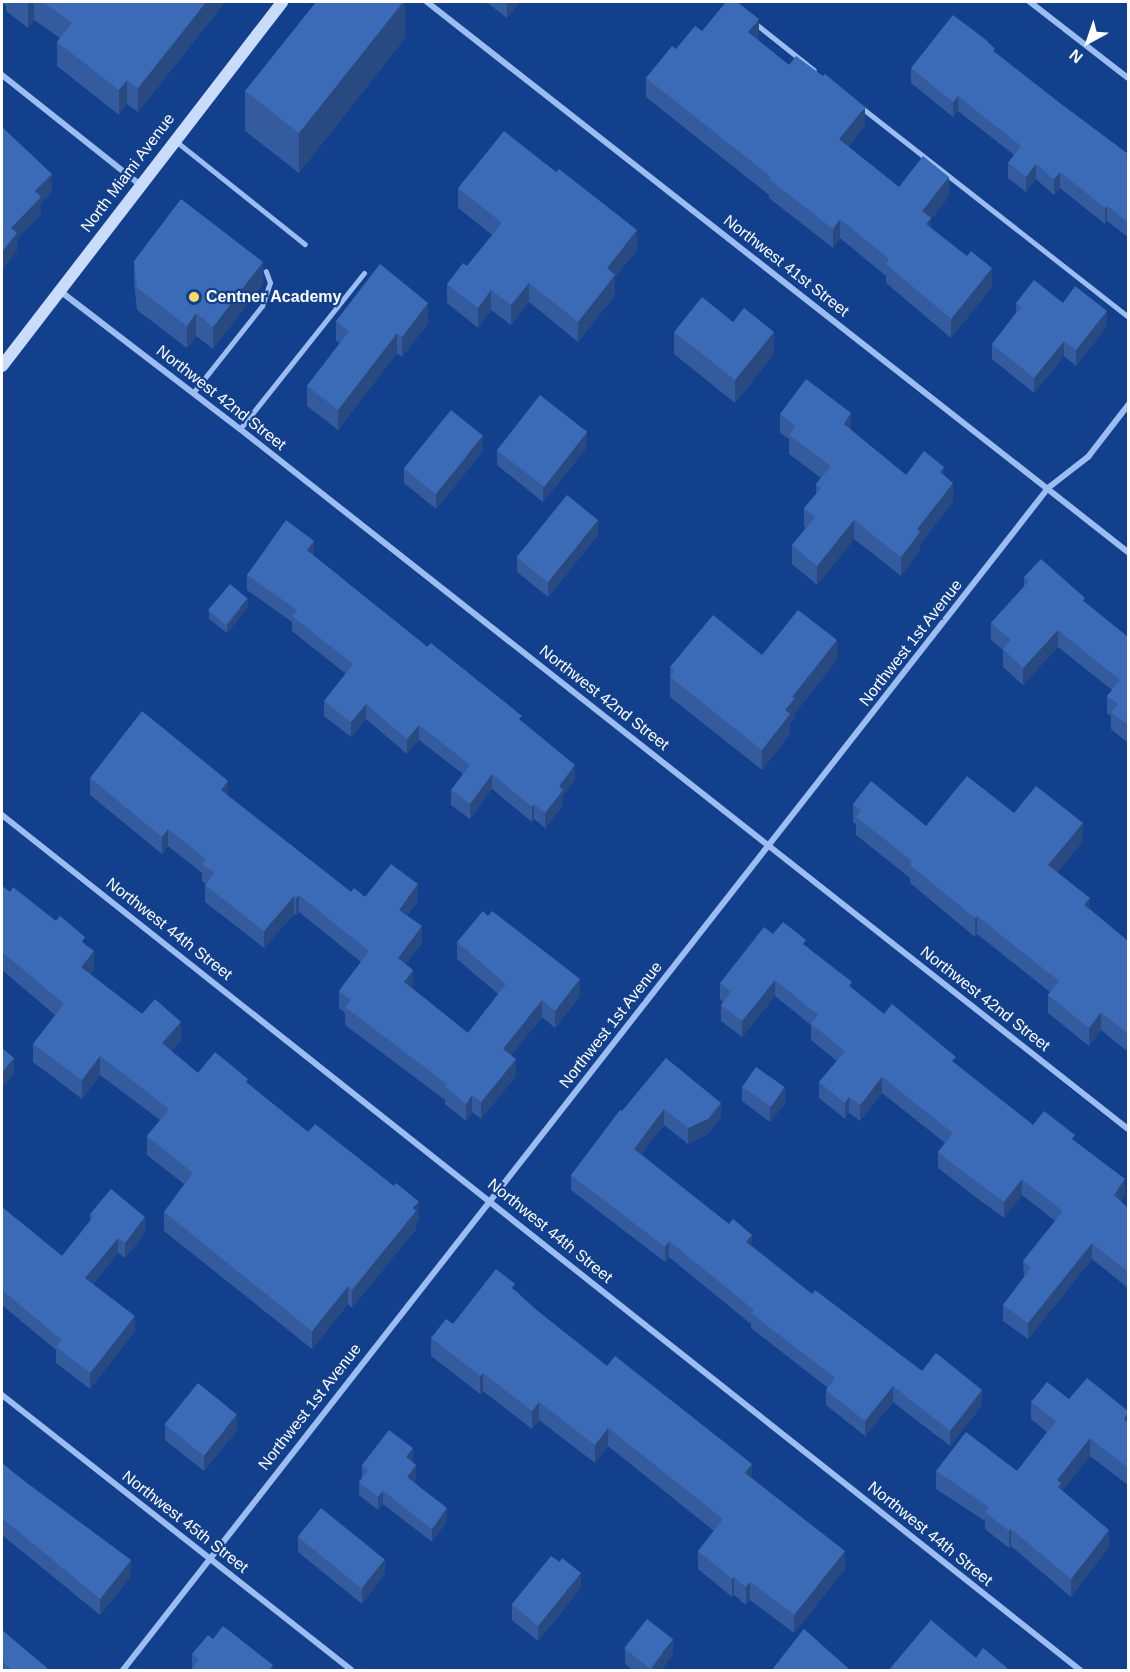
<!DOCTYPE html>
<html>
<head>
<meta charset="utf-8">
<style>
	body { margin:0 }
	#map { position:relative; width:1130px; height:1672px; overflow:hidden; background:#12408d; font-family:Helvetica,sans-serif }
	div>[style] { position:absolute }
	.lane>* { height:4.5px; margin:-2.25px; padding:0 2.25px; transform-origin:2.25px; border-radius:2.25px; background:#9cbdf1 }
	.street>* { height:6px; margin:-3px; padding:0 3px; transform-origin:3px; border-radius:3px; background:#9cbdf1 }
	.secondary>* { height:12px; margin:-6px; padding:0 6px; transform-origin:6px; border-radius:6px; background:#cadcfc }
	.wall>* { inset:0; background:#335b9d }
	.shaded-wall>* { inset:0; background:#294a80 }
	.building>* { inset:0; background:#3b6ab7; transform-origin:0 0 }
	.dots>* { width:16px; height:16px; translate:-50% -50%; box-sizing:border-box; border:3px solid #12408d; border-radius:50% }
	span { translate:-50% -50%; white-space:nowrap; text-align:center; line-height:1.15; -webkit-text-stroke:4.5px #12408d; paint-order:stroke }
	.street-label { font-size:16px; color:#fff }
	.poi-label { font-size:16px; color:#fff; font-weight:700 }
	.left { translate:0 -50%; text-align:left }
	.frame { position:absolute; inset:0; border:3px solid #fff; pointer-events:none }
	.north { position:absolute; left:1058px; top:12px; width:60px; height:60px; -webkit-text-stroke:4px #12408d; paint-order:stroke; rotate:220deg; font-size:16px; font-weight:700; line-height:24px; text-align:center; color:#fff }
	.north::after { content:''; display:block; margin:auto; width:21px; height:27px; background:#fff; clip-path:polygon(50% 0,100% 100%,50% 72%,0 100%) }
</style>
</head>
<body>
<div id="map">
	<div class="lane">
		<div style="left:755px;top:23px;width:75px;rotate:38.5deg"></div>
		<div style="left:861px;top:107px;width:339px;rotate:38.1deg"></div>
		<div style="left:176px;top:141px;width:165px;rotate:38.6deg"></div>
		<div style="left:193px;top:393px;width:111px;rotate:-51.6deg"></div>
		<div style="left:262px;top:306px;width:24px;rotate:-71deg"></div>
		<div style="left:270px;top:283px;width:12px;rotate:-110deg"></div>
		<div style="left:240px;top:429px;width:199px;rotate:-51.5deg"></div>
	</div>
	<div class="street">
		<div style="left:427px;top:2px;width:891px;rotate:38.12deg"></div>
		<div style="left:1030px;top:2px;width:124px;rotate:37.8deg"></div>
		<div style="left:2px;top:75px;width:175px;rotate:38.5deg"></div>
		<div style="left:60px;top:291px;width:227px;rotate:37.5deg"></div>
		<div style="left:240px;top:429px;width:1131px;rotate:38.25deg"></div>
		<div style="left:2px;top:815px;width:1376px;rotate:38.42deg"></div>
		<div style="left:2px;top:1395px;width:444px;rotate:38.2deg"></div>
		<div style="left:123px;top:1670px;width:1501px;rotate:-51.95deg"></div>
		<div style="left:1048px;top:488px;width:51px;rotate:-37.8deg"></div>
		<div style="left:1088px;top:457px;width:66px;rotate:-52.4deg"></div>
	</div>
	<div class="secondary">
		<div style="left:2px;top:366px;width:459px;rotate:-52.4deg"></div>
	</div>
	<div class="wall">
		<div style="clip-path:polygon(2px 2px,225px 2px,138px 112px,127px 104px,119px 115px,57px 66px,57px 42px,60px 38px,34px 20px,28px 28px,6px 11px,6px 6px,2px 3px)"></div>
		<div style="clip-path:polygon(405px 2px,405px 38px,299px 173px,245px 131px,245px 91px)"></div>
		<div style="clip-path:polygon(486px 2px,520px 2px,507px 18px)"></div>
		<div style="clip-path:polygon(702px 31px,759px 38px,758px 40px,865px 126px,848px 147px,899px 187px,949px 196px,931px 219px,931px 228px,992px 287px,951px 338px,886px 283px,886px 276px,840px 238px,833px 248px,769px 198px,769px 195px,646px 97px,646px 78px,676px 49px)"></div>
		<div style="clip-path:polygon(995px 52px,1057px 101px,1128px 154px,1128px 237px,1107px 221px,1105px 224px,1060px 188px,1054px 195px,1036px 179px,1026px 192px,1008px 178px,1008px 163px,1014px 155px,958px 111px,953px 117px,911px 83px,911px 68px)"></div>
		<div style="clip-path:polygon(458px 188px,637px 250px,615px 277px,615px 295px,578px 342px,529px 302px,511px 325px,491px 310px,478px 328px,447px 303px,447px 284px,467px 266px,492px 235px,458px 208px)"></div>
		<div style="clip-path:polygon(134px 261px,263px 284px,213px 349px,196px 336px,187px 348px,137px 310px,134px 283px)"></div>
		<div style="clip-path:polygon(1016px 303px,1063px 303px,1107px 326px,1076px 366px,1064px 356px,1034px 393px,992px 359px,992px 344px,1016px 313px)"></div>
		<div style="clip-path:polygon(336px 321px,428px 323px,402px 357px,397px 353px,338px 430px,307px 406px,307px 386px,340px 343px,336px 341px)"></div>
		<div style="clip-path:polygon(733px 322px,774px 354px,735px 403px,674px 354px,674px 332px)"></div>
		<div style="clip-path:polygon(780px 414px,851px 430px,906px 475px,944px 476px,953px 502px,920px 544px,920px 551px,901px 576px,854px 539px,817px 585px,792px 564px,792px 545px,806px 528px,804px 527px,804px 508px,816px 495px,816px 484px,821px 478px,789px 454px,789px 439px,780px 433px)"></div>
		<div style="clip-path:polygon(587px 447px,543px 502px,497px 465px,497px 450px)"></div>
		<div style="clip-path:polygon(483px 451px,436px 509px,404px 483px,404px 468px)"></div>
		<div style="clip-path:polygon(598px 535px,548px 597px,517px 572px,517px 557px)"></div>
		<div style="clip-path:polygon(314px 556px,522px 722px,575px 780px,563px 795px,563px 805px,545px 828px,534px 819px,532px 822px,492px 789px,470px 819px,451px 805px,451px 790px,463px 774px,419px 740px,407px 754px,366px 719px,351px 737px,324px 716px,324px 701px,346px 674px,292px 631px,292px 622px,247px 590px,247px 575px)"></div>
		<div style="clip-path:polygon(1024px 577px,1085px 602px,1128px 637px,1128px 743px,1111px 729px,1111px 716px,1107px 713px,1107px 696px,1112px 690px,1058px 647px,1023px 685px,1003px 667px,1003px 650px,991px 640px,991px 623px,1024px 586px)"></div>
		<div style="clip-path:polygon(248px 607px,227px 633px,209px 619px,209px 611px)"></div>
		<div style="clip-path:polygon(762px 655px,837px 660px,795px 713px,795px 718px,790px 723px,790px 734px,762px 770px,670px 697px,670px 667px)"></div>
		<div style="clip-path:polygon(90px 778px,228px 796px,351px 892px,365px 897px,418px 901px,407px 916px,422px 943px,406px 964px,413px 987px,412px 988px,468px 1033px,498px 994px,457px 959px,457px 942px,580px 996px,555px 1028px,542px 1017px,511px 1055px,516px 1076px,481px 1119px,472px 1112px,466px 1121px,445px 1104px,445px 1100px,345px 1025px,345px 1013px,339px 1008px,339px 991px,361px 962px,299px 912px,296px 915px,294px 914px,264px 948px,205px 902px,205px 885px,206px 884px,202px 881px,202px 873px,168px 846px,162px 854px,90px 795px)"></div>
		<div style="clip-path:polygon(853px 804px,926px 826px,1014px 813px,1083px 841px,1057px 872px,1090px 909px,1128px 941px,1128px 1052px,1101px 1030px,1089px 1046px,1048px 1013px,1048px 995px,1050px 992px,977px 934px,975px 937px,910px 883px,910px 878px,856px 835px,856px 824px,853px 822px)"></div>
		<div style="clip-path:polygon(2px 886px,85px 944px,94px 969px,90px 974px,142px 1014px,181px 1040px,171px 1051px,198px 1073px,248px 1084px,419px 1220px,416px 1223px,416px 1229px,352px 1308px,348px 1304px,312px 1349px,164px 1231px,164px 1212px,184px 1184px,147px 1155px,147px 1136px,160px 1120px,100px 1075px,82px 1099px,33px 1062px,33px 1044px,55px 1015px,2px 970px)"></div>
		<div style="clip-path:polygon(806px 946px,852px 988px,884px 1014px,956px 1064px,1033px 1125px,1075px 1141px,1125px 1196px,1121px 1201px,1128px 1208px,1128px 1288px,1092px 1259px,1028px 1339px,1003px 1321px,1003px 1305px,1024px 1277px,1023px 1261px,1055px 1221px,1022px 1195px,1004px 1218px,970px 1193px,938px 1168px,938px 1152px,945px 1143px,882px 1093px,860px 1121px,849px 1113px,845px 1119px,819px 1098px,819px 1082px,837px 1061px,811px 1040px,811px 1025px,775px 996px,742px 1037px,721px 1021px,721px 1005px,723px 1002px,720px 999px,720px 983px)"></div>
		<div style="clip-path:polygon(666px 1058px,721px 1118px,708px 1134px,688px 1144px,664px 1125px,641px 1154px,752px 1246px,812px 1294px,922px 1371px,982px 1405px,950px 1446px,893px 1402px,865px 1436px,826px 1405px,826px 1390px,828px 1388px,751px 1328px,751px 1324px,669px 1257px,665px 1262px,571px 1190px,571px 1175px)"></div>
		<div style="clip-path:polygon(742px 1086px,785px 1103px,770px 1122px,742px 1101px)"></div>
		<div style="clip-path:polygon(2px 1207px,62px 1256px,90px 1222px,90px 1214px,145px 1233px,125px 1258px,118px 1253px,93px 1284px,135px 1331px,90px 1389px,56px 1363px,56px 1350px,2px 1305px)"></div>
		<div style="clip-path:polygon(515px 1290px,534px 1308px,607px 1366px,752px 1478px,845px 1569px,794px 1633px,750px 1600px,746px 1605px,734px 1595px,732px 1597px,698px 1569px,698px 1551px,714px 1531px,608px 1446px,595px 1463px,539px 1420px,532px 1429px,483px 1391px,480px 1394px,431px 1356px,431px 1338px,453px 1324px)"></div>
		<div style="clip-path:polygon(1069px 1399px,1128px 1411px,1128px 1485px,1090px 1456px,1062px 1491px,1109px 1547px,1071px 1597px,1011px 1546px,1009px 1548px,985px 1529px,985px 1521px,936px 1489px,936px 1471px,1017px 1471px,1047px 1432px,1031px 1419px,1031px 1402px)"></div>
		<div style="clip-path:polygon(165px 1425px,237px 1430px,204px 1471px,165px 1440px)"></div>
		<div style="clip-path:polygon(413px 1461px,416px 1478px,414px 1482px,447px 1521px,432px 1542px,383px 1504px,378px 1510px,359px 1495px,359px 1482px,362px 1478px,362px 1465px)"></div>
		<div style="clip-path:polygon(2px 1463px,131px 1576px,100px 1615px,2px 1535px)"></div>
		<div style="clip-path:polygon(298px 1537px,385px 1574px,362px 1604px,298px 1552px)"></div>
		<div style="clip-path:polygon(581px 1588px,538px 1641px,512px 1620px,512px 1604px)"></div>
		<div style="clip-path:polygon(2px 1630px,47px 1671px,2px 1671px)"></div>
		<div style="clip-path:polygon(213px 1639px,273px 1671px,192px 1668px,192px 1654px)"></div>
		<div style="clip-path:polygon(625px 1649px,673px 1654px,661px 1671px,634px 1671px,625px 1664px)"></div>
	</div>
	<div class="shaded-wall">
		<div style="clip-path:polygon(30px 2px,34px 2px,34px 20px,28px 28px,28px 4px)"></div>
		<div style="clip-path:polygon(206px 2px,225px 2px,138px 112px,138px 88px)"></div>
		<div style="clip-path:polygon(403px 2px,405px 2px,405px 38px,299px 173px,299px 133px)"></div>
		<div style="clip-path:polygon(507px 2px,520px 2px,507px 18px)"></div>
		<div style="clip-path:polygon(759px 19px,759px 38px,748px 51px,748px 32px)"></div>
		<div style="clip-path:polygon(127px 80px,127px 104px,119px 115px,119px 90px)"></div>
		<div style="clip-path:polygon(958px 96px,958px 111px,953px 117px,953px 102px)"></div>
		<div style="clip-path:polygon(865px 107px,865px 126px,839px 158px,839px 139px)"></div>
		<div style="clip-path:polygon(1036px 164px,1036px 179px,1026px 192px,1026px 177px)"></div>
		<div style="clip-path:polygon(1060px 172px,1060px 188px,1054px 195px,1054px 179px)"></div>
		<div style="clip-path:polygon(52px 174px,52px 192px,41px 204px,41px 215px,17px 239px,17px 251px,2px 270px,2px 252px,11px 228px,35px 191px)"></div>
		<div style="clip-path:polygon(949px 177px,949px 196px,931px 219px,931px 237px,922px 211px)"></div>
		<div style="clip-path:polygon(1107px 206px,1107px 221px,1105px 224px,1105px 208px)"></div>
		<div style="clip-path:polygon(840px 219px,840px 238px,833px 248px,833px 229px)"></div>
		<div style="clip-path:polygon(637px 230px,637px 250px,615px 277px,615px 295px,578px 342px,578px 322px,607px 268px)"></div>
		<div style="clip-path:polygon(263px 262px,263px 284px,213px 349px,213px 327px)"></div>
		<div style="clip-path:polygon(992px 268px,992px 287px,951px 338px,951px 319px)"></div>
		<div style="clip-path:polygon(529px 283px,529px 302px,511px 325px,511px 305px)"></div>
		<div style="clip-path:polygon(491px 290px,491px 310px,478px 328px,478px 308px)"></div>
		<div style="clip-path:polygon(428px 303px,428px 323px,402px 357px,402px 337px)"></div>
		<div style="clip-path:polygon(1107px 311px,1107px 326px,1076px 366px,1076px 350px)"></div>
		<div style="clip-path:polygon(196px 313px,196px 336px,187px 348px,187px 326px)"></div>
		<div style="clip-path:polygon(774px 332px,774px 354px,735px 403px,735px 380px)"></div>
		<div style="clip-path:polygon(397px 333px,397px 353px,338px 430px,338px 410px)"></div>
		<div style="clip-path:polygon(1064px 341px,1064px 356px,1034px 393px,1034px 378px)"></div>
		<div style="clip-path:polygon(851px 413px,851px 432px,844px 424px)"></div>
		<div style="clip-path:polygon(587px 432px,587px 447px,543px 502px,543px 487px)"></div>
		<div style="clip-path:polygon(483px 436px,483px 451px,436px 509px,436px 494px)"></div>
		<div style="clip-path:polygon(944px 467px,944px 486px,940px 472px)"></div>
		<div style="clip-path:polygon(953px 483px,953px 502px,920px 544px,920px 551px,901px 576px,901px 557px,917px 529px)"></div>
		<div style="clip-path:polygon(598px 520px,598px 535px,548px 597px,548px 582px)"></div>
		<div style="clip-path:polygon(854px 520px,854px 539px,817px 585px,817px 566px)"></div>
		<div style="clip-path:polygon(314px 541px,314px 556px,307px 550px)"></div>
		<div style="clip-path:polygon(248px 599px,248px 607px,227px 633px,227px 625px)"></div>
		<div style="clip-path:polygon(1058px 630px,1058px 647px,1023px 685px,1023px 668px)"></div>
		<div style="clip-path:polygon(837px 640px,837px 660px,795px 713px,795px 718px,790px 723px,790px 734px,762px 770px,762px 750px,792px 697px)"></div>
		<div style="clip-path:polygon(366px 704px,366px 719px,351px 737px,351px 722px)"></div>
		<div style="clip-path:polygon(419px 725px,419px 740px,407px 754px,407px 739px)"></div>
		<div style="clip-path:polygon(575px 765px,575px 780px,563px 795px,563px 805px,545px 828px,545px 813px,559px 786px)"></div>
		<div style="clip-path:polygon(492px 774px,492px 789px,470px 819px,470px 804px)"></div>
		<div style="clip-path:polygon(228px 781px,228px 798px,221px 790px)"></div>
		<div style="clip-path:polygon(534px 804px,534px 819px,532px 822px,532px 807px)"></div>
		<div style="clip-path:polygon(1083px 823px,1083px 841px,1048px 883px,1048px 865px)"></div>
		<div style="clip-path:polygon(168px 829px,168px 846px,162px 854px,162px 837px)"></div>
		<div style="clip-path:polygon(418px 884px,418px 901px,399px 927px,399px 910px)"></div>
		<div style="clip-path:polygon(299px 895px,299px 912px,296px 915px,296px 898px)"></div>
		<div style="clip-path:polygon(294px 896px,294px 914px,264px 948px,264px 931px)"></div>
		<div style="clip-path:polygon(1090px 898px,1090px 916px,1084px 905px)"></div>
		<div style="clip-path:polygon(977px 916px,977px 934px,975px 937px,975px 918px)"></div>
		<div style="clip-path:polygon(422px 926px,422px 943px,398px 975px,398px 958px)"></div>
		<div style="clip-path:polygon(94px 951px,94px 969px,81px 985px,81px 967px)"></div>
		<div style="clip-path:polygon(413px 970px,413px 987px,404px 999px,404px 982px)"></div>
		<div style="clip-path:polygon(580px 979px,580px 996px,555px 1028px,555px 1011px)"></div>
		<div style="clip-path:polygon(775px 980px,775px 996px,742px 1037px,742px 1021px)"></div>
		<div style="clip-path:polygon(542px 1000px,542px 1017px,503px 1066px,503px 1049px)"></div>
		<div style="clip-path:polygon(1101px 1012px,1101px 1030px,1089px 1046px,1089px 1028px)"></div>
		<div style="clip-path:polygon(181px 1022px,181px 1040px,162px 1061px,162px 1043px)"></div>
		<div style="clip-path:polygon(100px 1056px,100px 1075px,82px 1099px,82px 1080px)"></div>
		<div style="clip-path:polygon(14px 1058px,14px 1073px,2px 1088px,2px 1073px)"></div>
		<div style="clip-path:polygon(516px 1059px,516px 1076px,481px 1119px,481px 1102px)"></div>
		<div style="clip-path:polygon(882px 1077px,882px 1093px,860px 1121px,860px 1105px)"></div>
		<div style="clip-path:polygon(785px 1087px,785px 1103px,770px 1122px,770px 1107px)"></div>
		<div style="clip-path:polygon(472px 1095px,472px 1112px,466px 1121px,466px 1104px)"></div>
		<div style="clip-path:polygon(849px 1097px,849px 1113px,845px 1119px,845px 1103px)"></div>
		<div style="clip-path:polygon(721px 1103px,721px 1118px,708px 1134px,688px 1144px,688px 1128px)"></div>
		<div style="clip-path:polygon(664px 1109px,664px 1125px,634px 1164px,634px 1149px)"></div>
		<div style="clip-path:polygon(1022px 1179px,1022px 1195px,1004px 1218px,1004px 1202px)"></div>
		<div style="clip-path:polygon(1125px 1179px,1125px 1196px,1114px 1211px,1114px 1195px)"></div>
		<div style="clip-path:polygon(419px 1202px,419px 1220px,416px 1223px,416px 1229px,352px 1308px,352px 1290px)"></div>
		<div style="clip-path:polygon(145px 1217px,145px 1233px,125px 1258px,125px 1243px)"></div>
		<div style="clip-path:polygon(752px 1235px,752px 1250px,746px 1242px)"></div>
		<div style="clip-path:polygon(118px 1238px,118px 1253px,85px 1293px,85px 1278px)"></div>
		<div style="clip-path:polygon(669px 1241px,669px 1257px,665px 1262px,665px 1247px)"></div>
		<div style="clip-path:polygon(1092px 1243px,1092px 1259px,1028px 1339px,1028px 1323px)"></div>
		<div style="clip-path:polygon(348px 1286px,348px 1304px,312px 1349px,312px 1331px)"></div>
		<div style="clip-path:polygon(135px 1316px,135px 1331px,90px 1389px,90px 1373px)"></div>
		<div style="clip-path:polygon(483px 1373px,483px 1391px,480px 1394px,480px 1376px)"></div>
		<div style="clip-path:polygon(893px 1386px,893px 1402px,865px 1436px,865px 1421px)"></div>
		<div style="clip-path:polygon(982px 1390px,982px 1405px,950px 1446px,950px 1431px)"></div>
		<div style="clip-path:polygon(539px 1402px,539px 1420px,532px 1429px,532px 1411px)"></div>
		<div style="clip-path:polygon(1128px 1413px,1128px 1430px,1124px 1419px)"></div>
		<div style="clip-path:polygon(237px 1415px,237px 1430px,204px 1471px,204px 1456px)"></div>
		<div style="clip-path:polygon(608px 1428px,608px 1446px,595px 1463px,595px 1445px)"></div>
		<div style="clip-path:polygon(1090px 1438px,1090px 1456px,1061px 1493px,1058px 1505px,1057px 1480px)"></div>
		<div style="clip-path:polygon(413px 1448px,413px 1461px,406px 1470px,406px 1457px)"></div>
		<div style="clip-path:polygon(752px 1464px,752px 1482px,745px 1473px)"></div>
		<div style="clip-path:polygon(416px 1465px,416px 1478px,407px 1490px,407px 1477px)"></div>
		<div style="clip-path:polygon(383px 1491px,383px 1504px,378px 1510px,378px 1497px)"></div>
		<div style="clip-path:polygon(447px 1508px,447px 1521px,432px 1542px,432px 1529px)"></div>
		<div style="clip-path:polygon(1011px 1529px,1011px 1546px,1009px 1548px,1009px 1531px)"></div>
		<div style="clip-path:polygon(1109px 1530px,1109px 1547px,1071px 1597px,1071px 1579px)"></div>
		<div style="clip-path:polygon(845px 1551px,845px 1569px,794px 1633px,794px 1615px)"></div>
		<div style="clip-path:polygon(385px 1559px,385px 1574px,362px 1604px,362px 1588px)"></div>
		<div style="clip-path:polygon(131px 1560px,131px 1576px,100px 1615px,100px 1599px)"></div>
		<div style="clip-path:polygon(581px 1573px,581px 1588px,538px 1641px,538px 1626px)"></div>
		<div style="clip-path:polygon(734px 1577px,734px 1595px,732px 1597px,732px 1579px)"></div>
		<div style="clip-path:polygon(750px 1582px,750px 1600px,746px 1605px,746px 1587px)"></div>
		<div style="clip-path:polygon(673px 1639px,673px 1654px,661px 1671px,652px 1671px,652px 1668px)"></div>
	</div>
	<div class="building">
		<div style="clip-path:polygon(43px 2px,206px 2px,138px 88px,127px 80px,119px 90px,57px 42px,72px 23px)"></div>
		<div style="clip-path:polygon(316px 2px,403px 2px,299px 133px,245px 91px)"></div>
		<div style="clip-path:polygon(726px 2px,737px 2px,759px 19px,748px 32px,789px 65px,796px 56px,823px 76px,825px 74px,865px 107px,839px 139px,899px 187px,923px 156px,949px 177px,922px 211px,931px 218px,926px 224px,967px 256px,971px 251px,992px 268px,951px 319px,886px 264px,889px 259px,840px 219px,833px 229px,769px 179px,771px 177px,646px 78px,672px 46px,676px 49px,695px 26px,702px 31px)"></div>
		<div style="clip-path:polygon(953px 15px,985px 39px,995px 49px,993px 51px,1057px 101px,1128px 154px,1128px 222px,1107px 206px,1105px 208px,1060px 172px,1054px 179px,1036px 164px,1026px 177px,1008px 163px,1021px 146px,958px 96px,953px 102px,911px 68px)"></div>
		<div style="clip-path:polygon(2px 127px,52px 174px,35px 191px,41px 197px,11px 228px,17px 233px,2px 252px)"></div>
		<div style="clip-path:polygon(504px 131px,556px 172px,559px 169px,637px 230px,607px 268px,615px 275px,578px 322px,529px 283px,511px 305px,491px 290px,478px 308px,447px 284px,463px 263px,467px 266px,502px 223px,458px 188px)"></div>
		<div style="clip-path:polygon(181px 199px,263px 262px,213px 327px,196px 313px,187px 326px,137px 288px,134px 261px)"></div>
		<div style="clip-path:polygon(380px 264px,428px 303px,402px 337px,397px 333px,338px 410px,307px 386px,349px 331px,336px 321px)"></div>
		<div style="clip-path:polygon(1034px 280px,1063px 303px,1075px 286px,1107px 311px,1076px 350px,1064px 341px,1034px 378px,992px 344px,1021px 307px,1016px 303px)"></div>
		<div style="clip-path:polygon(702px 297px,733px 322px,744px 308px,774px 332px,735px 380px,674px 332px)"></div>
		<div style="clip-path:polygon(806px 379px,851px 413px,844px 424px,906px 475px,924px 451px,944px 467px,940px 472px,953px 483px,917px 529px,920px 532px,901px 557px,854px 520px,817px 566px,792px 545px,815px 517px,804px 508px,821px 488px,816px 484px,831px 466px,789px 435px,795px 426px,780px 414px)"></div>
		<div style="left:540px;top:395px;width:60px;height:70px;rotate:38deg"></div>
		<div style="left:451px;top:410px;width:41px;height:75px;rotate:39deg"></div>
		<div style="left:567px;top:495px;width:40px;height:80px;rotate:39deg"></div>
		<div style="clip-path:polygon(286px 520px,314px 541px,307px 550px,427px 647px,431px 643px,522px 716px,519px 719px,575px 765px,559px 786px,563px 790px,545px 813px,534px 804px,532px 807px,492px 774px,470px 804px,451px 790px,470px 765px,419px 725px,407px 739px,366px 704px,351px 722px,324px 701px,353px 664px,292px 616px,297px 610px,247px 575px)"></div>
		<div style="clip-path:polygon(1041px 559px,1085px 598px,1083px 601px,1128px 637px,1128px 725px,1111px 712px,1118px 704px,1107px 696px,1120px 680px,1058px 630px,1023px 668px,1003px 649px,1011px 640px,991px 623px,1029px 581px,1024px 577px)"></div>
		<div style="left:230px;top:584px;width:23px;height:34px;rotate:40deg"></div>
		<div style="clip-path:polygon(798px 610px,837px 640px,792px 697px,795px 698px,785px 710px,790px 714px,762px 750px,670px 677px,675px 670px,670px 667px,713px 615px,762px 655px)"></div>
		<div style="clip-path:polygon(142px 711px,228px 781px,221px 790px,351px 892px,354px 888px,365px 897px,391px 864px,418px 884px,399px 910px,422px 926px,398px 958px,413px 970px,404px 982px,468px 1033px,506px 984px,457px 942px,483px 911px,488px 916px,492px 911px,580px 979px,555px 1011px,542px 1000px,503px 1049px,516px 1059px,481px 1102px,472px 1095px,466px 1104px,445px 1087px,447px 1084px,345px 1007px,351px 1000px,339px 991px,369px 951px,299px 895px,296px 898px,294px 896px,264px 931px,205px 885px,215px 873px,202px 864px,206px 859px,168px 829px,162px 837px,90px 778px)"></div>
		<div style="clip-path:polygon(967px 776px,1014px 813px,1036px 786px,1083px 823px,1048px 865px,1090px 898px,1084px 905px,1128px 941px,1128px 1034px,1101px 1012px,1089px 1028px,1048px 995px,1059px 981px,977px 916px,975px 918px,910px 865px,912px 861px,856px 817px,861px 810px,853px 804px,871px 781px,926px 826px)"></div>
		<div style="clip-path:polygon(2px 886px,10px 892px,13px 887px,56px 921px,60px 916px,85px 937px,82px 942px,94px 951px,81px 967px,142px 1014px,155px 999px,181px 1022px,162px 1043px,198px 1073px,215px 1052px,248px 1079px,246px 1082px,308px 1132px,315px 1124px,394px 1186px,396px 1183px,419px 1202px,413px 1208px,416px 1211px,352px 1290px,348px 1286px,312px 1331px,164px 1212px,193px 1173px,147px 1136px,169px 1109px,100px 1056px,82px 1080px,33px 1044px,64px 1004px,2px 952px)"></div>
		<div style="clip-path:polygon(783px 922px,806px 940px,803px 944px,852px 982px,849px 986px,884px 1014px,892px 1004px,956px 1057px,952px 1061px,1033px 1125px,1044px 1111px,1075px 1135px,1072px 1139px,1125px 1179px,1114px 1195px,1128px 1208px,1128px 1272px,1092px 1243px,1028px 1323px,1003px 1305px,1031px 1268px,1023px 1261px,1063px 1211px,1022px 1179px,1004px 1202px,970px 1177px,938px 1152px,953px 1133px,882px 1077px,860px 1105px,849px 1097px,845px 1103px,819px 1082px,845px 1051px,811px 1024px,818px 1015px,775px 980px,742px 1021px,721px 1005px,731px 992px,720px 983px,764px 927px,773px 934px)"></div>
		<div style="clip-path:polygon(2px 1048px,14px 1058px,2px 1073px)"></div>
		<div style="clip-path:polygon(666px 1058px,721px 1103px,708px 1119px,688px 1128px,664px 1109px,634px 1149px,729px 1224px,733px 1219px,752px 1235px,746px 1242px,812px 1294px,815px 1290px,922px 1371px,936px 1353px,982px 1390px,950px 1431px,893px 1386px,865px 1421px,826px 1390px,835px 1378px,751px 1313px,754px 1310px,669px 1241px,665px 1247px,571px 1175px,620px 1110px,622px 1111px)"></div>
		<div style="left:756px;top:1067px;width:35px;height:24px;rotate:35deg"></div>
		<div style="clip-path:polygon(111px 1189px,145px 1217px,125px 1243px,118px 1238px,85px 1278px,135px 1316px,90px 1373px,56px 1347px,62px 1340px,2px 1290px,2px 1207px,62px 1256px,93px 1217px,90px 1214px)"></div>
		<div style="clip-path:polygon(496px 1269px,515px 1284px,512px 1288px,534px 1308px,607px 1366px,615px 1356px,752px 1464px,745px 1473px,845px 1551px,794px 1615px,750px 1582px,746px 1587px,734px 1577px,732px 1579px,698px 1551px,723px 1519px,608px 1428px,595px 1445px,539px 1402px,532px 1411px,483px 1373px,480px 1376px,431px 1338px,446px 1319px,453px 1324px)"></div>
		<div style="clip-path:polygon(1087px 1378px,1128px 1411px,1128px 1413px,1124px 1419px,1128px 1423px,1128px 1468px,1090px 1438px,1057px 1480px,1061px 1483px,1058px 1487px,1109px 1530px,1071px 1579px,1011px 1529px,1009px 1531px,985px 1512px,989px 1507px,936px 1471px,966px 1432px,1017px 1471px,1056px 1421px,1031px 1402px,1047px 1382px,1069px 1399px)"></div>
		<div style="left:198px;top:1383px;width:50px;height:53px;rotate:39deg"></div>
		<div style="clip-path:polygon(389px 1430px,413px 1448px,406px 1457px,416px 1465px,407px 1477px,447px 1508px,432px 1529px,383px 1491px,378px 1497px,359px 1482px,368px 1470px,362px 1465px)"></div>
		<div style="clip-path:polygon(2px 1463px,23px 1480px,131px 1560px,100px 1599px,2px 1518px)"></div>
		<div style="left:321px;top:1508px;width:82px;height:37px;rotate:39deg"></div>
		<div style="clip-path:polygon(551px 1556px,560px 1562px,562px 1558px,581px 1573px,538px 1626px,512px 1604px)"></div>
		<div style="left:647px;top:1619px;width:33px;height:37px;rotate:38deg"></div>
		<div style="clip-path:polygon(931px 1620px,976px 1658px,983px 1648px,1007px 1668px,1004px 1671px,888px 1671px)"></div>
		<div style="clip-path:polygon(223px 1626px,273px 1665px,269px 1671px,190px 1671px,199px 1660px,192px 1654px,208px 1635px,213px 1639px)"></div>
		<div style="clip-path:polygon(804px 1629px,849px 1669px,848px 1671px,771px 1671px)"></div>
		<div style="clip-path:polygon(2px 1630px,47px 1668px,45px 1671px,13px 1671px,2px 1661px)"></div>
	</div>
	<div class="dots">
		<div style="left:194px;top:297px;background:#ffda5c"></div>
	</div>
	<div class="street-label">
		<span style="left:128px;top:173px;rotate:-53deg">North Miami Avenue</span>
		<span style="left:786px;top:266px;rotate:38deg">Northwest 41st Street</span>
		<span style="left:221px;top:398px;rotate:38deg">Northwest 42nd Street</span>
		<span style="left:911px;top:643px;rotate:-52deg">Northwest 1st Avenue</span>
		<span style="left:604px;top:698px;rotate:38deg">Northwest 42nd Street</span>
		<span style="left:169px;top:929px;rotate:38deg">Northwest 44th Street</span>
		<span style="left:985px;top:999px;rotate:38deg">Northwest 42nd Street</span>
		<span style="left:611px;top:1025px;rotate:-52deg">Northwest 1st Avenue</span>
		<span style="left:550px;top:1231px;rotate:39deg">Northwest 44th Street</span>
		<span style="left:310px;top:1407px;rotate:-52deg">Northwest 1st Avenue</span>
		<span style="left:185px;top:1522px;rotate:38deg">Northwest 45th Street</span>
		<span style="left:930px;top:1534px;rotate:39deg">Northwest 44th Street</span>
	</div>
	<div class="poi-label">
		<span class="left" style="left:206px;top:297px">Centner Academy</span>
	</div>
	<div class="frame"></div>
	<div class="north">N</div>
</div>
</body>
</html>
